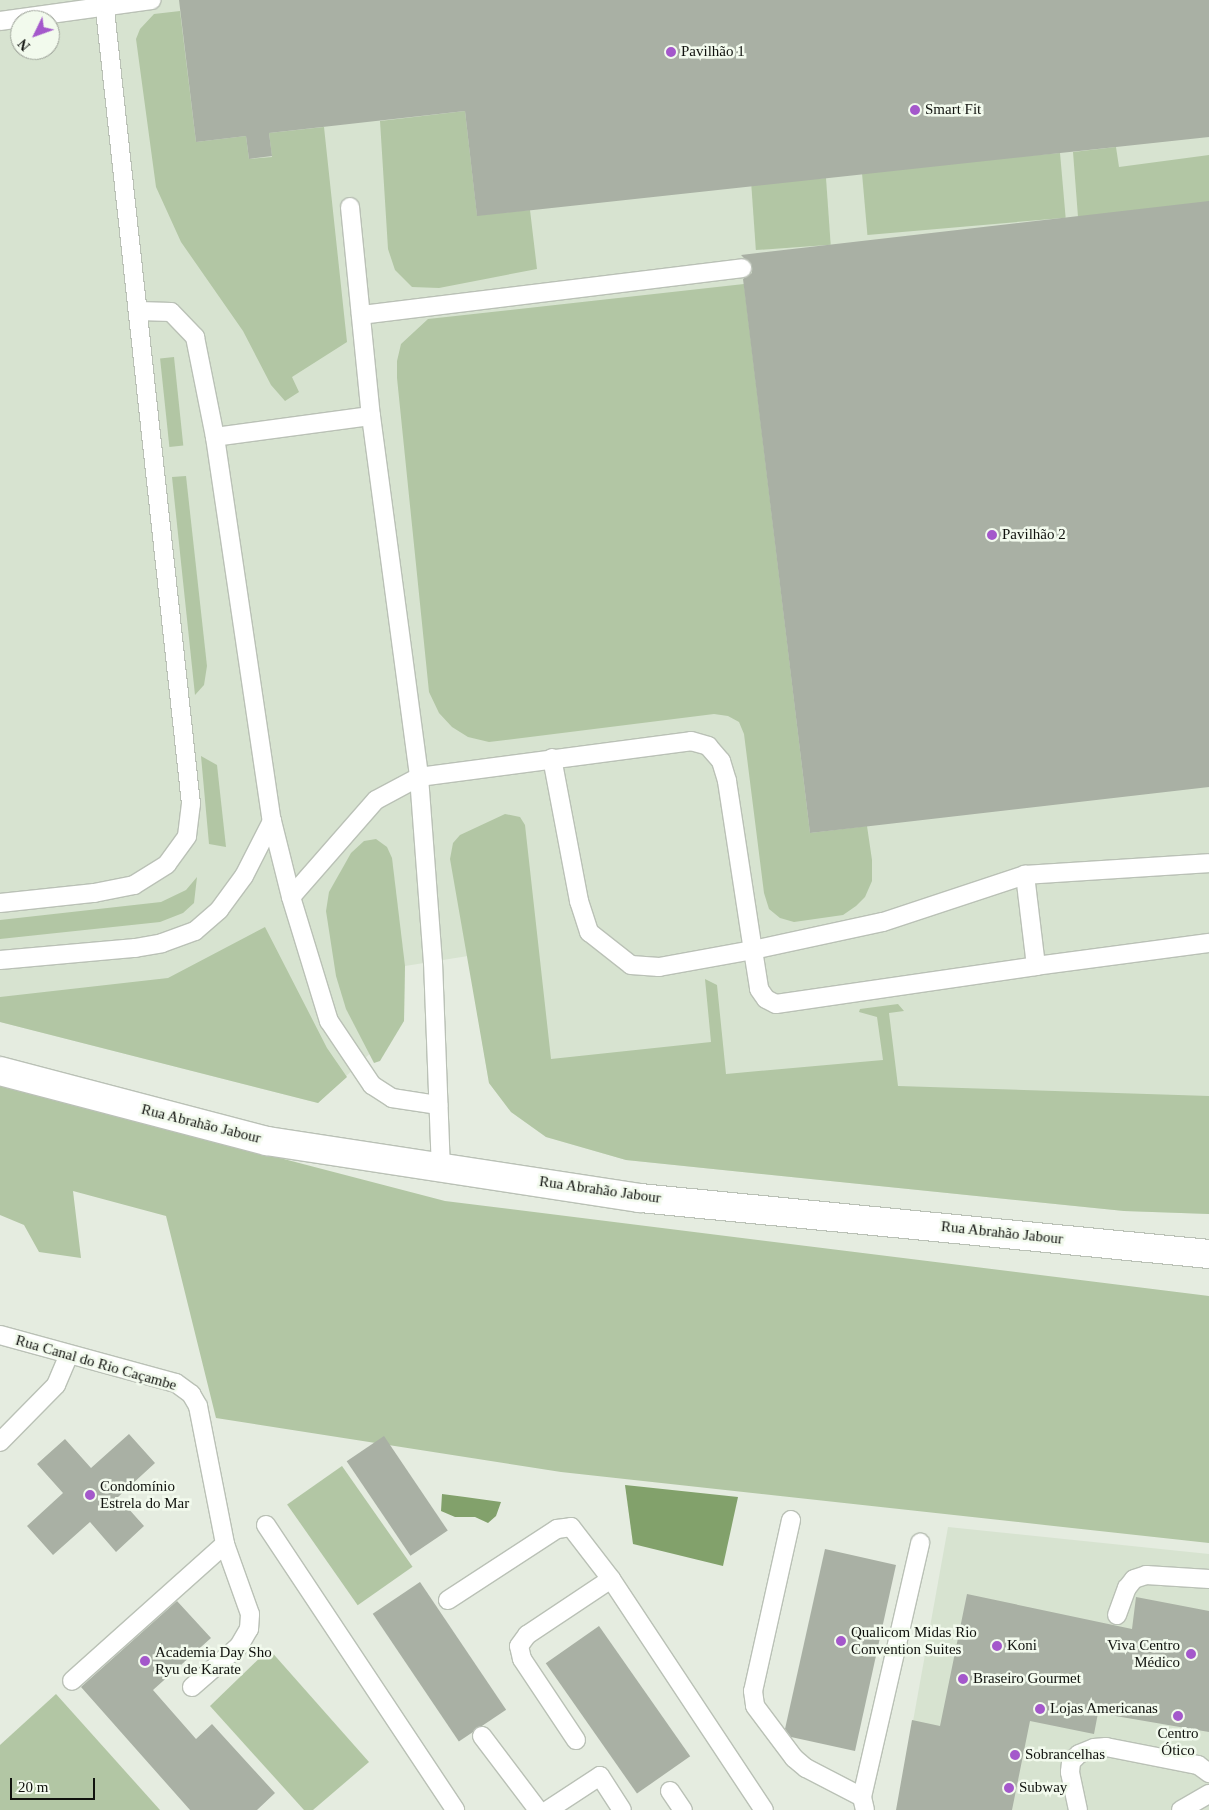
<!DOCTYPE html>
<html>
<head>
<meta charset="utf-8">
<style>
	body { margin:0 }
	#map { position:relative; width:1209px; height:1810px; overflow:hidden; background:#e5ece0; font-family:Georgia,serif }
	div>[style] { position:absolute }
	.built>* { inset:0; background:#d7e3d0 }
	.green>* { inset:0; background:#b2c6a4; transform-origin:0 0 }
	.water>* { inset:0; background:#82a16b }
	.building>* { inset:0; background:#a9b0a4; transform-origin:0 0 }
	.roads { filter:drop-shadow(1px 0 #bac1b6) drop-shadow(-1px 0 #bac1b6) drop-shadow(0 1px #bac1b6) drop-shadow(0 -1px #bac1b6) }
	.service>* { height:18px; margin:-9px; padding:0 9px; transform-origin:9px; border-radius:9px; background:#fff }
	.tertiary>* { height:28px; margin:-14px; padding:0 14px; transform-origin:14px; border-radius:14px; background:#fff }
	.dots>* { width:14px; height:14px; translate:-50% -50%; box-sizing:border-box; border:2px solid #f2faed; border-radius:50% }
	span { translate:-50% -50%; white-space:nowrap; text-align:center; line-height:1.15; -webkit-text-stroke:5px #f2faed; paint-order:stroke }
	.poi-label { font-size:15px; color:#10120e }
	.left { translate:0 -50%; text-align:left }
	.right { translate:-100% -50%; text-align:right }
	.street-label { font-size:15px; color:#10120e }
	.north { position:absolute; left:10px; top:10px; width:50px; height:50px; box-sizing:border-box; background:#f2faed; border:1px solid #989d94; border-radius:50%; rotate:228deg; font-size:14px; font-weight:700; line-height:20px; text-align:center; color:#10120e }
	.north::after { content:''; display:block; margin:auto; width:18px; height:22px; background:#a458cb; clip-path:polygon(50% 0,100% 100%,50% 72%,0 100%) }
	.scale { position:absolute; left:10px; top:1778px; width:85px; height:22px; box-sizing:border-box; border:2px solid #10120e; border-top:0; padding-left:6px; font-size:15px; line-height:18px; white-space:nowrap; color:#10120e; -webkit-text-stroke:4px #f2faed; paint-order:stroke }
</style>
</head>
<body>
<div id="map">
	<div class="built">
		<div style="clip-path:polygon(evenodd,0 0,1209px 0,1209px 1214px,1124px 1211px,626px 1160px,546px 1137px,511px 1112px,489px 1083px,468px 956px,405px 966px,404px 1021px,318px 1103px,0 1022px,0 0,20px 20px,50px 20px,50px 50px,20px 50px,20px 20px)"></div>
		<div style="clip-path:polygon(948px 1527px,1209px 1554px,1209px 1810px,897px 1810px)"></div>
	</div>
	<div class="green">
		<div style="clip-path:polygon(180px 11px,196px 142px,246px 136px,249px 159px,272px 157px,269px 133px,324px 127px,347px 342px,292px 377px,299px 392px,285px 401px,271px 385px,243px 331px,181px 242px,156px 187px,136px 39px,140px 29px,154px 14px)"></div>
		<div style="clip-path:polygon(465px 111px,477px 215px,530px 210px,537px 269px,439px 288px,412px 287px,395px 270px,388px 249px,380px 121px)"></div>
		<div style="clip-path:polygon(1116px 147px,1119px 167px,1209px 155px,1209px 202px,1078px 217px,1073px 152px)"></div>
		<div style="left:1060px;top:153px;width:65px;height:199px;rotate:85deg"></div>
		<div style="left:826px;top:178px;width:67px;height:75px;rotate:86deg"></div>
		<div style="clip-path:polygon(744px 284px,810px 833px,867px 826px,872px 860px,872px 881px,865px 897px,856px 906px,843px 915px,794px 922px,780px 918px,769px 909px,764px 893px,744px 734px,739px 722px,728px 716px,714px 714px,489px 742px,468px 737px,452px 727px,439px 713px,429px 692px,397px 378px,397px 361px,401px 344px,428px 319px)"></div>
		<div style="left:174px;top:357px;width:89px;height:14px;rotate:84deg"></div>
		<div style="clip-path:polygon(186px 476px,207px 666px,204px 685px,195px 695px,172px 477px)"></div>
		<div style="clip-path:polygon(201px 756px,217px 765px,226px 847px,209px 844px)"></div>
		<div style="clip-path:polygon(505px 814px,520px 817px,525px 825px,551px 1059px,711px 1042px,705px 979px,717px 985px,726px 1074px,883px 1060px,877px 1017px,859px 1012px,860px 1009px,898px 1004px,904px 1011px,889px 1013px,898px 1086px,1209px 1096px,1209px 1214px,1124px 1211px,626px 1160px,546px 1137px,511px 1112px,489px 1083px,450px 859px,453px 843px,460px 835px)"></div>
		<div style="clip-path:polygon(376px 839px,387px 847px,392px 858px,405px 966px,404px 1021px,380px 1061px,374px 1063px,346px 1009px,336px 976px,326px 911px,329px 892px,351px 853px,364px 841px)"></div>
		<div style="clip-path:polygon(197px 877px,194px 903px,183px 913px,160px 922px,0 939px,0 920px,161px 902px,186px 890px)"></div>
		<div style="clip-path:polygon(265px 927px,327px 1048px,347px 1077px,318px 1103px,0 1022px,0 997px,168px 978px)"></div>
		<div style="clip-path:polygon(0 1085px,445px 1201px,1209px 1296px,1209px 1543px,561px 1472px,216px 1418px,166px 1216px,73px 1191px,81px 1258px,39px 1252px,24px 1225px,0 1215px)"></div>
		<div style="left:342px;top:1466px;width:123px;height:67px;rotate:55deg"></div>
		<div style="clip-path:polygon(269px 1649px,369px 1762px,313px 1810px,304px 1810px,210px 1706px)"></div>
		<div style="clip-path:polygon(56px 1694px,160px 1810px,0 1810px,0 1745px)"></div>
	</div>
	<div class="water">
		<div style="clip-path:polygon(625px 1485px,738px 1497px,723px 1566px,633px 1544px)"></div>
		<div style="clip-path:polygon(442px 1494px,465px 1497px,501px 1502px,496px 1516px,488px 1523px,475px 1517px,455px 1517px,441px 1511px)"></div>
	</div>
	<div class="building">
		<div style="clip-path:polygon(179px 0,1209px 0,1209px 137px,477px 216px,465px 111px,269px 133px,272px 156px,249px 159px,246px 136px,196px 142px)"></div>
		<div style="clip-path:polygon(1209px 201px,1209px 787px,810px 833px,743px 279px,752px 273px,752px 266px,741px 255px)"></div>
		<div style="clip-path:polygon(129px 1434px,155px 1463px,118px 1497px,144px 1526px,116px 1552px,90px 1522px,53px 1555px,27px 1526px,63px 1493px,37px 1464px,65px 1439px,91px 1468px)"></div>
		<div style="left:384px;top:1436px;width:114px;height:45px;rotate:56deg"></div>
		<div style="clip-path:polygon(825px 1549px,896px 1565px,855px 1751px,791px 1737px,785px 1729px)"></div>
		<div style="left:420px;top:1582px;width:154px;height:57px;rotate:56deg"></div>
		<div style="clip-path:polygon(967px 1594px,1132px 1629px,1136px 1597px,1209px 1611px,1209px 1732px,1098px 1713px,1094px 1734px,1030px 1721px,1012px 1810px,896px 1810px,912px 1720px,940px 1726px)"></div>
		<div style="clip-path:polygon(177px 1601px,211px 1638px,153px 1690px,196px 1739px,212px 1724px,275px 1793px,257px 1810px,190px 1810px,81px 1687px)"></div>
		<div style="left:599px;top:1626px;width:159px;height:65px;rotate:55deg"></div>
	</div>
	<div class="roads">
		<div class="service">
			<div style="left:0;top:21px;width:153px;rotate:-7.9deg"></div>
			<div style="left:350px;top:207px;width:210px;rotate:84.3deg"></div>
			<div style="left:371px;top:416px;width:364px;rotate:82.4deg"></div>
			<div style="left:419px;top:777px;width:186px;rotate:85.7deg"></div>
			<div style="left:433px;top:962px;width:204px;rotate:87.8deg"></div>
			<div style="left:139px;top:311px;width:32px;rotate:2deg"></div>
			<div style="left:171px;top:312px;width:35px;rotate:46deg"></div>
			<div style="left:195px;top:337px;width:102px;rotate:78.7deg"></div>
			<div style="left:215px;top:437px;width:388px;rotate:81.6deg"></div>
			<div style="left:272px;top:821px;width:78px;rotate:76deg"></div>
			<div style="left:291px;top:897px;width:130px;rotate:73deg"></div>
			<div style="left:329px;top:1021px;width:77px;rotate:56.1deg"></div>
			<div style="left:372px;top:1085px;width:24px;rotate:33deg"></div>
			<div style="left:392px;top:1098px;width:47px;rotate:8.7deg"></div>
			<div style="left:361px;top:315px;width:384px;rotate:-7deg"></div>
			<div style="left:215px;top:437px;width:157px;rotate:-7.7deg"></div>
			<div style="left:552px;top:758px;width:146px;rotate:79.3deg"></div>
			<div style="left:579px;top:901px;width:33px;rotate:72deg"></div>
			<div style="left:589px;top:932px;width:53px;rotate:38.2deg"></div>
			<div style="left:631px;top:965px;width:28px;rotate:4deg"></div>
			<div style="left:659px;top:967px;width:96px;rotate:-10.3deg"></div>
			<div style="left:753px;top:950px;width:39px;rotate:81deg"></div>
			<div style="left:759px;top:989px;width:12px;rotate:55deg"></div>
			<div style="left:766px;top:999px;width:11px;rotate:27deg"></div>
			<div style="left:776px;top:1004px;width:263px;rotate:-8.3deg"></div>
			<div style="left:1036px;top:966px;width:92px;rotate:-96.9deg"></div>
			<div style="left:291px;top:897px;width:129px;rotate:-48.8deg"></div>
			<div style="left:376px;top:800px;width:49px;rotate:-28.1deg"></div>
			<div style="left:419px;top:777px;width:274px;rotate:-7.5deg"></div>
			<div style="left:691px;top:741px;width:18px;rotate:16deg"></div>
			<div style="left:708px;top:746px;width:20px;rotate:49deg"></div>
			<div style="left:721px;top:761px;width:21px;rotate:73deg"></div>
			<div style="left:727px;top:781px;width:171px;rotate:81.3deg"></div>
			<div style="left:753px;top:950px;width:133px;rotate:-12.2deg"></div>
			<div style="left:883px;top:922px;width:150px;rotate:-18.3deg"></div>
			<div style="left:1025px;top:875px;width:184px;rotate:-3.7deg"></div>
			<div style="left:0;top:903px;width:95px;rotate:-6.1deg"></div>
			<div style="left:94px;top:893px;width:41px;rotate:-11.3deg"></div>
			<div style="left:134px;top:885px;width:39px;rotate:-32deg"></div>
			<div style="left:167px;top:864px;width:34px;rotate:-54deg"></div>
			<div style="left:187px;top:836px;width:32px;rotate:-83deg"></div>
			<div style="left:191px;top:804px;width:809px;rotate:-96.18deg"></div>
			<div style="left:0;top:960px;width:136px;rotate:-5.1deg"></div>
			<div style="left:135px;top:948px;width:27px;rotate:-10deg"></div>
			<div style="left:162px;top:943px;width:35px;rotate:-20deg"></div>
			<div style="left:195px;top:931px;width:32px;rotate:-41deg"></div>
			<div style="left:219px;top:910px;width:42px;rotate:-53.7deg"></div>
			<div style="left:244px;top:876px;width:62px;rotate:-63deg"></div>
			<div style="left:1036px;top:966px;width:175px;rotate:-7.6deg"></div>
			<div style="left:0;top:1335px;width:182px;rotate:15.3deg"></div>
			<div style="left:176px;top:1383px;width:19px;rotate:36deg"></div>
			<div style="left:191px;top:1394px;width:14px;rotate:60deg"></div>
			<div style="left:198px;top:1406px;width:141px;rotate:78.9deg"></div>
			<div style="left:225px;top:1544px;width:205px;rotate:138.2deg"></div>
			<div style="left:0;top:1442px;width:80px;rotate:-45.5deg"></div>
			<div style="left:56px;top:1385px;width:33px;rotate:-67deg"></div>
			<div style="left:791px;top:1520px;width:175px;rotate:102.5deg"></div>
			<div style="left:753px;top:1691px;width:15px;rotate:82deg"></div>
			<div style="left:755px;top:1706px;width:65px;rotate:53.1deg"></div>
			<div style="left:794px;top:1758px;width:16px;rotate:40deg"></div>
			<div style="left:806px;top:1768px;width:63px;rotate:27.4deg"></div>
			<div style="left:862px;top:1797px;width:13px;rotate:77deg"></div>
			<div style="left:266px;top:1525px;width:342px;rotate:56.4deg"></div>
			<div style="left:448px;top:1600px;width:130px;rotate:-33.1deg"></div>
			<div style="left:557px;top:1529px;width:14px;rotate:-8deg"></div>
			<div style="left:571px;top:1527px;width:66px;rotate:52.4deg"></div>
			<div style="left:611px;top:1579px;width:277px;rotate:56.5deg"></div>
			<div style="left:1117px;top:1615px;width:29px;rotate:-70deg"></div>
			<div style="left:1127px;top:1588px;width:11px;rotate:-52deg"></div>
			<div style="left:1134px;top:1579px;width:13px;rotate:-18deg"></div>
			<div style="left:1146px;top:1575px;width:63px;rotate:3.6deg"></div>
			<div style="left:192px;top:1687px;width:62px;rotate:-41.1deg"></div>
			<div style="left:239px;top:1646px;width:20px;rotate:-60deg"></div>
			<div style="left:249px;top:1629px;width:15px;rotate:-86deg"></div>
			<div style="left:250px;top:1614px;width:74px;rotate:-109.7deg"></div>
			<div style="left:482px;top:1736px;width:93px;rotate:52.9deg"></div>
			<div style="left:576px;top:1740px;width:97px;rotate:-123.7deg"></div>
			<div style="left:522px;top:1659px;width:13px;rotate:-103deg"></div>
			<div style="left:519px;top:1646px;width:14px;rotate:-54deg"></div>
			<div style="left:527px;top:1635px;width:101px;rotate:-33.7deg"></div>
			<div style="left:670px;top:1791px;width:23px;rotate:56deg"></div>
			<div style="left:862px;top:1797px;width:261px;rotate:-77.1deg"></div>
			<div style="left:548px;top:1810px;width:62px;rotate:-33.2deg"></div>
			<div style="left:600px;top:1776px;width:40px;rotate:57.1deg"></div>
			<div style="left:1078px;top:1810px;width:39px;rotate:-102deg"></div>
			<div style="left:1070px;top:1772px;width:10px;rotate:-84deg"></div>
			<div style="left:1071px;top:1762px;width:11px;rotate:-45deg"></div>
			<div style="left:1079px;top:1754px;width:16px;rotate:-22deg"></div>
			<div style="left:1094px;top:1748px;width:12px;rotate:-5deg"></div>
			<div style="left:1106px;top:1747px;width:94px;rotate:11.1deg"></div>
			<div style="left:1198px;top:1765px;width:14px;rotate:36deg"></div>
			<div style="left:1181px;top:1810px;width:32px;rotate:-30deg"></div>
		</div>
		<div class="tertiary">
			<div style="left:0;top:1071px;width:276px;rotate:14.7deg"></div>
			<div style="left:267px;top:1141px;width:377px;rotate:8.7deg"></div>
			<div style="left:640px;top:1198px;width:572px;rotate:5.62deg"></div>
		</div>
	</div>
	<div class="dots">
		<div style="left:671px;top:52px;background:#a458cb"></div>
		<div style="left:915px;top:110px;background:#a458cb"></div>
		<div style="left:992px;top:535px;background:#a458cb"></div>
		<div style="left:90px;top:1495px;background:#a458cb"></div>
		<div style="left:841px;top:1641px;background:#a458cb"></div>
		<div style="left:997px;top:1646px;background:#a458cb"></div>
		<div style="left:1191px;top:1654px;background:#a458cb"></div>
		<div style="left:145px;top:1661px;background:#a458cb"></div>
		<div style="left:963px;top:1679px;background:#a458cb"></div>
		<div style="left:1040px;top:1709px;background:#a458cb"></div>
		<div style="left:1178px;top:1716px;background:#a458cb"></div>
		<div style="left:1015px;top:1755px;background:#a458cb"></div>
		<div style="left:1009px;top:1788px;background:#a458cb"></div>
	</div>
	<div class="poi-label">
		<span class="left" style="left:681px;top:52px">Pavilhão 1</span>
		<span class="left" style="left:925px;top:110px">Smart Fit</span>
		<span class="left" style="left:1002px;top:535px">Pavilhão 2</span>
		<span class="left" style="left:100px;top:1495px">Condomínio<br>Estrela do Mar</span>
		<span class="left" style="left:851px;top:1641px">Qualicom Midas Rio<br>Convention Suites</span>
		<span class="right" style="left:1180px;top:1654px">Viva Centro<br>Médico</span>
		<span class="left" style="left:1007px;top:1646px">Koni</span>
		<span class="left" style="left:155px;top:1661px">Academia Day Sho<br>Ryu de Karate</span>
		<span class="left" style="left:973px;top:1679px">Braseiro Gourmet</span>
		<span class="left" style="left:1050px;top:1709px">Lojas Americanas</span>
		<span style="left:1178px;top:1742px">Centro<br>Ótico</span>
		<span class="left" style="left:1025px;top:1755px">Sobrancelhas</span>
		<span class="left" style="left:1019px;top:1788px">Subway</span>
	</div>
	<div class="street-label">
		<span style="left:201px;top:1124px;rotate:14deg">Rua Abrahão Jabour</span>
		<span style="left:600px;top:1190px;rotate:8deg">Rua Abrahão Jabour</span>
		<span style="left:1002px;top:1233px;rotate:6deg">Rua Abrahão Jabour</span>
		<span style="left:96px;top:1363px;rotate:16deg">Rua Canal do Rio Caçambe</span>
	</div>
	<div class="north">N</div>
	<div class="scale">20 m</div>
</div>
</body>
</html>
